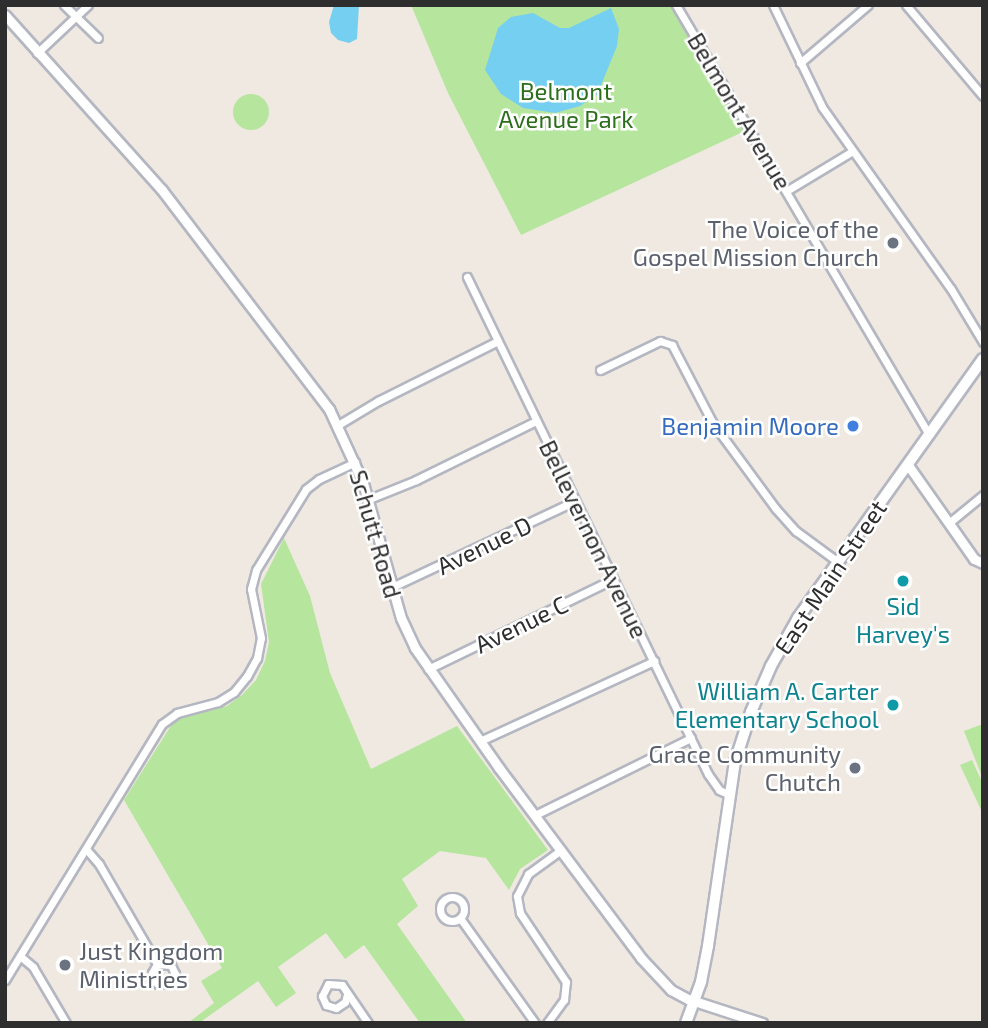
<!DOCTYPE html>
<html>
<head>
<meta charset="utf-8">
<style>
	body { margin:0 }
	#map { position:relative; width:988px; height:1028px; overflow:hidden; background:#efe9e1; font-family:"Exo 2",sans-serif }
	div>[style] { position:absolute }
	.green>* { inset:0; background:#b6e59e }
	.round { border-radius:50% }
	.water>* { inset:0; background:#75cff0 }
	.roads { filter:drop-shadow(2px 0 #b4b7c1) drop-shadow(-2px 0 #b4b7c1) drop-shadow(0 2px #b4b7c1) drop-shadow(0 -2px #b4b7c1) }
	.minor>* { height:7px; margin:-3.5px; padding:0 3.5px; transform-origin:3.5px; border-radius:3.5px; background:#fff }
	.minor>.ring { margin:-3.5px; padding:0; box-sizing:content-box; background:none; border:7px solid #fff; border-radius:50% }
	.tertiary>* { height:9px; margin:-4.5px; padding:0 4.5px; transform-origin:4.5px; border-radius:4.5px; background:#fff }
	.secondary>* { height:10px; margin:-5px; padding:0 5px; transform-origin:5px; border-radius:5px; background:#fff }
	.dots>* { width:19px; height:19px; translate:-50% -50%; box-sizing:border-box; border:4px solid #fff; border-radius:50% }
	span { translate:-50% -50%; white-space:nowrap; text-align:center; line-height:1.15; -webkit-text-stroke:5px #fff; paint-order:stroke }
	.park-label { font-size:24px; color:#2c6e1b }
	.street-label { font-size:24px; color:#2e2e2e }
	.worship-label { font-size:24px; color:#5b616d }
	.right { translate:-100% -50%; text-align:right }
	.left { translate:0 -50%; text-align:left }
	.shop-label { font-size:24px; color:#366cbe }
	.culture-label { font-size:24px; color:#0d838f }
	.frame { position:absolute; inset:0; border:7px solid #2e2e2e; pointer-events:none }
</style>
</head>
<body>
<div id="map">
	<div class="green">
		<div style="clip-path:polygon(411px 5px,673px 5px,745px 131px,521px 235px,448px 93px)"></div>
		<div class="round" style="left:233px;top:94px;width:36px;height:36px"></div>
		<div style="clip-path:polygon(284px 538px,310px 596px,330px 673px,371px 769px,457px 726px,548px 850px,520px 869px,509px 890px,486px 858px,440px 851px,402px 879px,418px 906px,397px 924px,467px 1023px,420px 1023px,364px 945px,345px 959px,326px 933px,278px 967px,296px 993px,276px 1007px,258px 981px,199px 1023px,188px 1023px,214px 1003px,201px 981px,222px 968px,124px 800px,172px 724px,184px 717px,227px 706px,242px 695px,256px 680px,265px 661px,269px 642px,261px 584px)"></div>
		<div style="clip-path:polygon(983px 724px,983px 779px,964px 731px)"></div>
		<div style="clip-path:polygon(972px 760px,983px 784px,983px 814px,960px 765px)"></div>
	</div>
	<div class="water">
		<div style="clip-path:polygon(334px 5px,359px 5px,357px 39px,349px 43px,338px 40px,331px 33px,329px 22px)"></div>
		<div style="clip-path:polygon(611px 8px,619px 29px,617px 46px,597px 95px,580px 106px,555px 113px,523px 108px,501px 94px,485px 70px,498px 28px,511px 17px,533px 13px,560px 28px,569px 28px)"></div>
	</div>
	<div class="roads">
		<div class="minor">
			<div style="left:64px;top:5px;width:47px;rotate:44.1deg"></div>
			<div style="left:676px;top:5px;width:499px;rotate:59.5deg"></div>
			<div style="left:773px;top:5px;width:113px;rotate:64.3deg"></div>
			<div style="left:822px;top:107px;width:223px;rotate:54.7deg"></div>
			<div style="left:951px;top:289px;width:62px;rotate:58.9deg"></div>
			<div style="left:906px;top:5px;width:119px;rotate:49.8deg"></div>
			<div style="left:37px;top:53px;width:70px;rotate:-43.3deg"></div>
			<div style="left:800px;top:63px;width:89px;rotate:-40.5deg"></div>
			<div style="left:788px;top:190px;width:74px;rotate:-31.1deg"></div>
			<div style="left:467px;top:277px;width:552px;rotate:64.13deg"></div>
			<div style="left:708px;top:774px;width:19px;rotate:55deg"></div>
			<div style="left:719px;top:790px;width:10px;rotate:24deg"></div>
			<div style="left:600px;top:370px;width:67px;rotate:-25.8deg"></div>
			<div style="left:660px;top:341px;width:13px;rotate:18deg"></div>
			<div style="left:672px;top:345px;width:87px;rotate:62.5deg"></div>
			<div style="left:712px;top:422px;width:108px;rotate:53.7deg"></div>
			<div style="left:776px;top:509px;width:30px;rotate:48deg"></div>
			<div style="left:796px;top:531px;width:52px;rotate:36.4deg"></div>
			<div style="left:338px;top:425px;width:47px;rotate:-31deg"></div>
			<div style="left:378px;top:401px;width:134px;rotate:-26.6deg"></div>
			<div style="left:369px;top:499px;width:51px;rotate:-22deg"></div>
			<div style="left:416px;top:480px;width:134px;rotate:-26.2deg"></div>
			<div style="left:950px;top:522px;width:43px;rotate:-39.3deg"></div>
			<div style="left:392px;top:587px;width:202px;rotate:-25.2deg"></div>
			<div style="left:428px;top:669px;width:206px;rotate:-25.9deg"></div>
			<div style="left:480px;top:741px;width:192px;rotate:-24.7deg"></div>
			<div style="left:535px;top:815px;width:174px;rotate:-26.3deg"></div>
			<div style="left:86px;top:849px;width:20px;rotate:49deg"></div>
			<div style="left:99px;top:864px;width:116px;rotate:59.9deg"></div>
			<div style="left:157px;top:964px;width:10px;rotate:119deg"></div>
			<div style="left:152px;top:973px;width:7px;rotate:82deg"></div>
			<div style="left:153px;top:980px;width:6px;rotate:39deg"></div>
			<div style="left:158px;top:984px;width:13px;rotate:-4deg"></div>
			<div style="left:171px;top:983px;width:10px;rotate:-66deg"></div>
			<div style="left:175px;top:974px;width:10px;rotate:-114deg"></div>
			<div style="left:171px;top:965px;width:14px;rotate:-176deg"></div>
			<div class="ring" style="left:440px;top:897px;width:17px;height:17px"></div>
			<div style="left:460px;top:918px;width:129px;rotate:54.5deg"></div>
			<div style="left:20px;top:956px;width:17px;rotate:40deg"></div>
			<div style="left:33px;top:967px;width:65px;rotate:59.5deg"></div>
			<div style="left:5px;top:980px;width:300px;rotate:-58.5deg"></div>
			<div style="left:162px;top:724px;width:19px;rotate:-36deg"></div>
			<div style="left:177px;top:713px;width:42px;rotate:-15deg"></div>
			<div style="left:218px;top:702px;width:19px;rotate:-32deg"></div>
			<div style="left:234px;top:692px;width:21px;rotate:-51deg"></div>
			<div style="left:247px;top:676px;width:21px;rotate:-61deg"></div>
			<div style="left:257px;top:658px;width:20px;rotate:-79deg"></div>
			<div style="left:261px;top:638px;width:50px;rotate:-101.5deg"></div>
			<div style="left:251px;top:589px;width:20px;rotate:-75deg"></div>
			<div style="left:256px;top:570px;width:95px;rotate:-58.3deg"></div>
			<div style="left:306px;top:489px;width:16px;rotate:-38deg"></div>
			<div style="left:319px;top:479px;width:40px;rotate:-25deg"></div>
			<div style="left:347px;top:994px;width:8px;rotate:104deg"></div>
			<div style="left:345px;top:1002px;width:11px;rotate:146deg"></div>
			<div style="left:336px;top:1008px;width:10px;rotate:-163deg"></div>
			<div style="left:326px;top:1005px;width:10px;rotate:-114deg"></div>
			<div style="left:322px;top:996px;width:13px;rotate:-63deg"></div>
			<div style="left:328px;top:984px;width:14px;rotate:4deg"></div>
			<div style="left:342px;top:985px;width:46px;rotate:55.6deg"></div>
			<div style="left:547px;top:1023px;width:29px;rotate:-54deg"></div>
			<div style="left:564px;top:1000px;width:18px;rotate:-84deg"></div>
			<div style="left:566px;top:982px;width:83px;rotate:-123.7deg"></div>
			<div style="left:520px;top:913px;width:17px;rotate:-100deg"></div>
			<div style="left:517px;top:896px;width:25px;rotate:-63deg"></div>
			<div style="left:528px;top:874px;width:41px;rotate:-36deg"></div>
		</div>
		<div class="tertiary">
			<div style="left:5px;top:15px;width:235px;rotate:48.1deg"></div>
			<div style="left:162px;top:190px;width:275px;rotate:52.7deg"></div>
			<div style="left:329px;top:409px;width:81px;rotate:65.3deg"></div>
			<div style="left:363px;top:483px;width:140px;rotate:74.3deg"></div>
			<div style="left:401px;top:618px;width:33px;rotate:65deg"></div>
			<div style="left:415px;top:648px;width:146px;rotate:55deg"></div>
			<div style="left:499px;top:768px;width:237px;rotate:53.2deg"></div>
			<div style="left:641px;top:958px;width:44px;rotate:46.8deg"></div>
			<div style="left:671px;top:990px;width:19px;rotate:28deg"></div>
			<div style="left:688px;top:999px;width:78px;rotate:18deg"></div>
			<div style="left:908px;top:465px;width:115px;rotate:54.9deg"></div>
			<div style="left:974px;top:559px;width:10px;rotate:24deg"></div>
		</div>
		<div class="secondary">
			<div style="left:686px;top:1023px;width:44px;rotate:-69.9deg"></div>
			<div style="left:701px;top:982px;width:37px;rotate:-79deg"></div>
			<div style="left:708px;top:946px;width:186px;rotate:-81.7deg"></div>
			<div style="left:735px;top:762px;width:52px;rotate:-72.3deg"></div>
			<div style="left:751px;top:712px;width:50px;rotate:-66.5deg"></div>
			<div style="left:771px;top:666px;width:55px;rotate:-60.6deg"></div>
			<div style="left:798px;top:618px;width:318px;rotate:-54.5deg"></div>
		</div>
	</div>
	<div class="dots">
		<div style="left:893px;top:243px;background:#6b7280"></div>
		<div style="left:853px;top:426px;background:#3f7fe0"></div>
		<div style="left:903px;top:581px;background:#0f9aa8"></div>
		<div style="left:893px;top:705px;background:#0f9aa8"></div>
		<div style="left:855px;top:768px;background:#6b7280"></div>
		<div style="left:65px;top:965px;background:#6b7280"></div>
	</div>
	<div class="park-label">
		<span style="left:566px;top:105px">Belmont<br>Avenue Park</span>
	</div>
	<div class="street-label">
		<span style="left:740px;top:111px;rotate:59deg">Belmont Avenue</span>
		<span style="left:376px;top:534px;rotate:74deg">Schutt Road</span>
		<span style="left:594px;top:539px;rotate:64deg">Bellevernon Avenue</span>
		<span style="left:484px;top:545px;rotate:-26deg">Avenue D</span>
		<span style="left:830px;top:577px;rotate:-56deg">East Main Street</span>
		<span style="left:521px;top:624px;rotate:-26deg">Avenue C</span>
	</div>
	<div class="worship-label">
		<span class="right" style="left:879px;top:243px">The Voice of the<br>Gospel Mission Church</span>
		<span class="right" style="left:841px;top:768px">Grace Community<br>Chutch</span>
		<span class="left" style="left:79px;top:965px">Just Kingdom<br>Ministries</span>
	</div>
	<div class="shop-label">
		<span class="right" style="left:839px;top:426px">Benjamin Moore</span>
	</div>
	<div class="culture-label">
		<span style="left:903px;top:620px">Sid<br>Harvey's</span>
		<span class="right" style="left:879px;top:705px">William A. Carter<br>Elementary School</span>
	</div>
	<div class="frame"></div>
</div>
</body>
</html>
